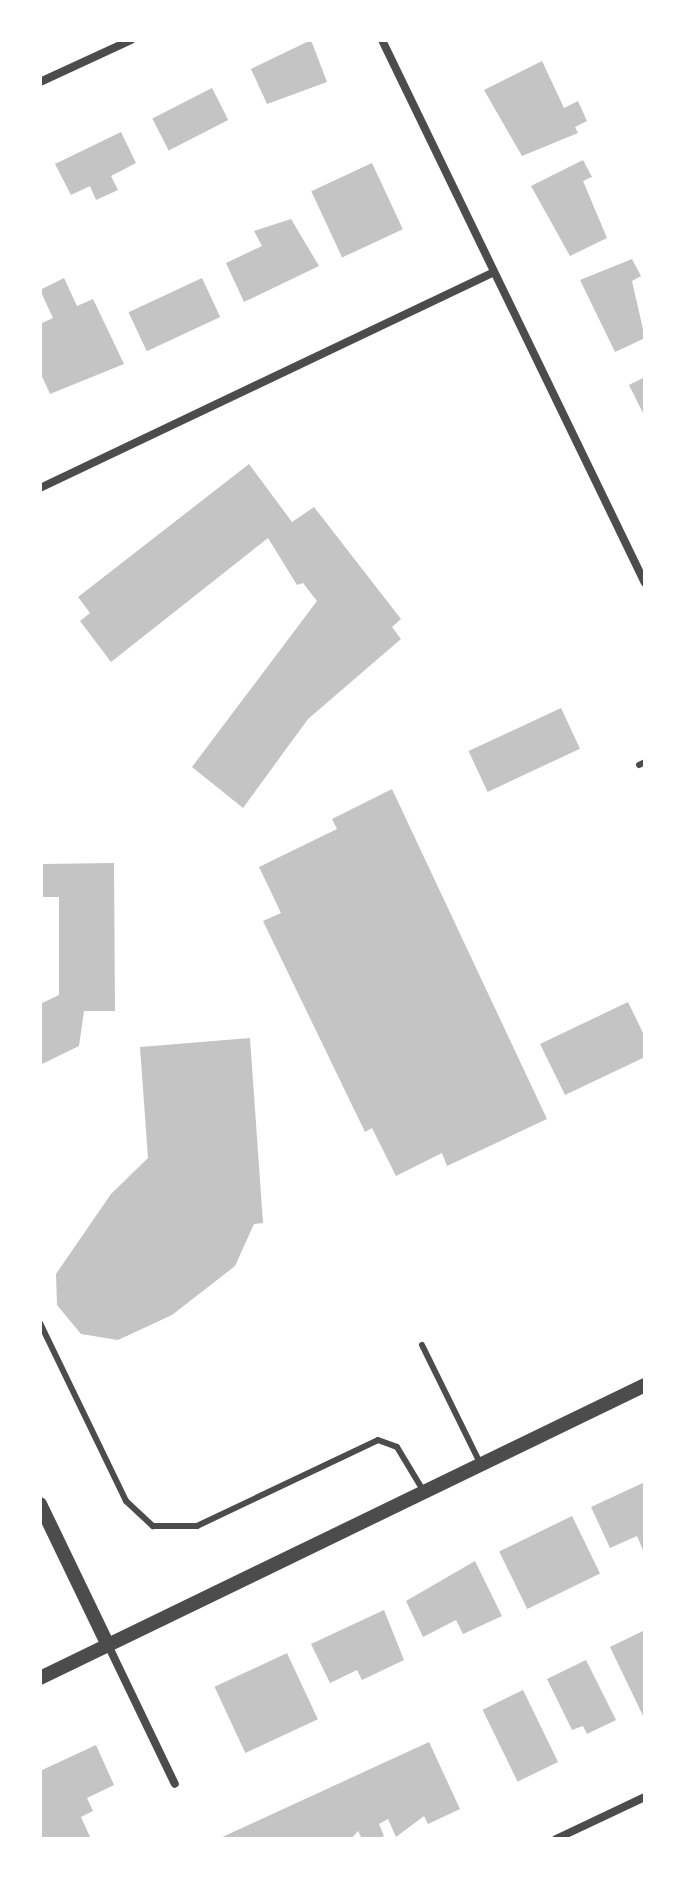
<!DOCTYPE html>
<html>
<head>
<meta charset="utf-8">
<style>
	body { margin:0 }
	#map { position:relative; width:685px; height:1879px; overflow:hidden; background:#fff; font-family:Ubuntu,sans-serif }
	div>[style] { position:absolute }
	.building>* { inset:0; background:#c4c4c4; transform-origin:0 0 }
	.service>* { height:6px; margin:-3px; padding:0 3px; transform-origin:3px; border-radius:3px; background:#4c4c4c }
	.minor>* { height:8px; margin:-4px; padding:0 4px; transform-origin:4px; border-radius:4px; background:#4c4c4c }
	.tertiary>* { height:14px; margin:-7px; padding:0 7px; transform-origin:7px; border-radius:7px; background:#4c4c4c }
	span { translate:-50% -50%; white-space:nowrap; text-align:center; line-height:1.15; -webkit-text-stroke:6px #fff; paint-order:stroke }
	.frame { position:absolute; inset:0; border:42px solid #fff; pointer-events:none }
</style>
</head>
<body>
<div id="map">
	<div class="building">
		<div style="clip-path:polygon(311px 40px,327px 82px,267px 104px,251px 69px)"></div>
		<div style="clip-path:polygon(542px 61px,564px 108px,578px 101px,587px 121px,575px 127px,578px 133px,522px 156px,484px 90px)"></div>
		<div style="left:212px;top:88px;width:36px;height:67px;rotate:63deg"></div>
		<div style="clip-path:polygon(121px 132px,136px 163px,111px 176px,118px 190px,96px 200px,90px 186px,71px 195px,55px 164px)"></div>
		<div style="clip-path:polygon(583px 160px,592px 177px,583px 181px,607px 238px,570px 256px,531px 186px)"></div>
		<div style="left:372px;top:163px;width:73px;height:67px;rotate:65deg"></div>
		<div style="clip-path:polygon(291px 219px,319px 266px,244px 302px,226px 263px,262px 246px,254px 231px)"></div>
		<div style="clip-path:polygon(632px 259px,641px 276px,632px 281px,645px 338px,615px 352px,580px 280px)"></div>
		<div style="clip-path:polygon(64px 278px,77px 306px,93px 299px,124px 364px,50px 394px,40px 372px,40px 324px,53px 318px,40px 290px)"></div>
		<div style="left:202px;top:278px;width:43px;height:81px;rotate:65deg"></div>
		<div style="clip-path:polygon(645px 377px,645px 417px,629px 385px)"></div>
		<div style="clip-path:polygon(249px 464px,292px 522px,314px 507px,401px 619px,392px 627px,401px 639px,308px 719px,243px 808px,192px 767px,317px 601px,303px 583px,297px 585px,268px 538px,111px 662px,80px 621px,90px 613px,78px 597px)"></div>
		<div style="left:561px;top:708px;width:45px;height:102px;rotate:65deg"></div>
		<div style="clip-path:polygon(392px 789px,547px 1119px,447px 1166px,442px 1153px,396px 1176px,372px 1128px,365px 1132px,263px 921px,281px 913px,259px 867px,337px 829px,332px 819px)"></div>
		<div style="clip-path:polygon(114px 863px,115px 1011px,84px 1011px,79px 1046px,40px 1065px,40px 1004px,59px 995px,59px 897px,43px 897px,43px 864px)"></div>
		<div style="clip-path:polygon(628px 1002px,645px 1037px,645px 1057px,565px 1095px,540px 1044px)"></div>
		<div style="clip-path:polygon(250px 1038px,263px 1223px,254px 1224px,235px 1266px,172px 1315px,118px 1340px,81px 1334px,57px 1305px,56px 1274px,111px 1194px,148px 1158px,140px 1047px)"></div>
		<div style="clip-path:polygon(645px 1482px,645px 1555px,637px 1536px,610px 1548px,591px 1507px)"></div>
		<div style="left:572px;top:1516px;width:64px;height:81px;rotate:64deg"></div>
		<div style="clip-path:polygon(475px 1561px,502px 1616px,463px 1634px,456px 1620px,423px 1637px,406px 1601px)"></div>
		<div style="clip-path:polygon(384px 1610px,404px 1660px,362px 1680px,357px 1670px,330px 1683px,311px 1644px)"></div>
		<div style="clip-path:polygon(645px 1630px,645px 1720px,610px 1647px)"></div>
		<div style="left:287px;top:1653px;width:73px;height:80px;rotate:65deg"></div>
		<div style="clip-path:polygon(586px 1660px,616px 1720px,587px 1734px,583px 1726px,572px 1730px,547px 1679px)"></div>
		<div style="left:523px;top:1690px;width:80px;height:45px;rotate:64deg"></div>
		<div style="clip-path:polygon(429px 1742px,460px 1809px,428px 1824px,424px 1816px,396px 1837px,388px 1819px,379px 1824px,384px 1836px,378px 1839px,362px 1839px,358px 1831px,351px 1839px,218px 1839px)"></div>
		<div style="clip-path:polygon(96px 1745px,114px 1785px,87px 1798px,93px 1811px,81px 1817px,91px 1839px,40px 1839px,40px 1771px)"></div>
	</div>
	<div class="service">
		<div style="left:639px;top:765px;width:7px;rotate:-27deg"></div>
		<div style="left:40px;top:1323px;width:198px;rotate:64.2deg"></div>
		<div style="left:126px;top:1501px;width:37px;rotate:43deg"></div>
		<div style="left:153px;top:1526px;width:44px"></div>
		<div style="left:197px;top:1526px;width:200px;rotate:-25.4deg"></div>
		<div style="left:378px;top:1440px;width:20px;rotate:20deg"></div>
		<div style="left:397px;top:1447px;width:52px;rotate:59deg"></div>
		<div style="left:422px;top:1345px;width:134px;rotate:63.8deg"></div>
	</div>
	<div class="minor">
		<div style="left:382px;top:40px;width:603px;rotate:64.16deg"></div>
		<div style="left:40px;top:82px;width:100px;rotate:-24.8deg"></div>
		<div style="left:40px;top:488px;width:501px;rotate:-25.44deg"></div>
		<div style="left:108px;top:1645px;width:154px;rotate:64.3deg"></div>
		<div style="left:556px;top:1839px;width:98px;rotate:-25.3deg"></div>
	</div>
	<div class="tertiary">
		<div style="left:40px;top:1504px;width:157px;rotate:64.3deg"></div>
		<div style="left:40px;top:1678px;width:672px;rotate:-25.84deg"></div>
	</div>
	<div class="frame"></div>
</div>
</body>
</html>
